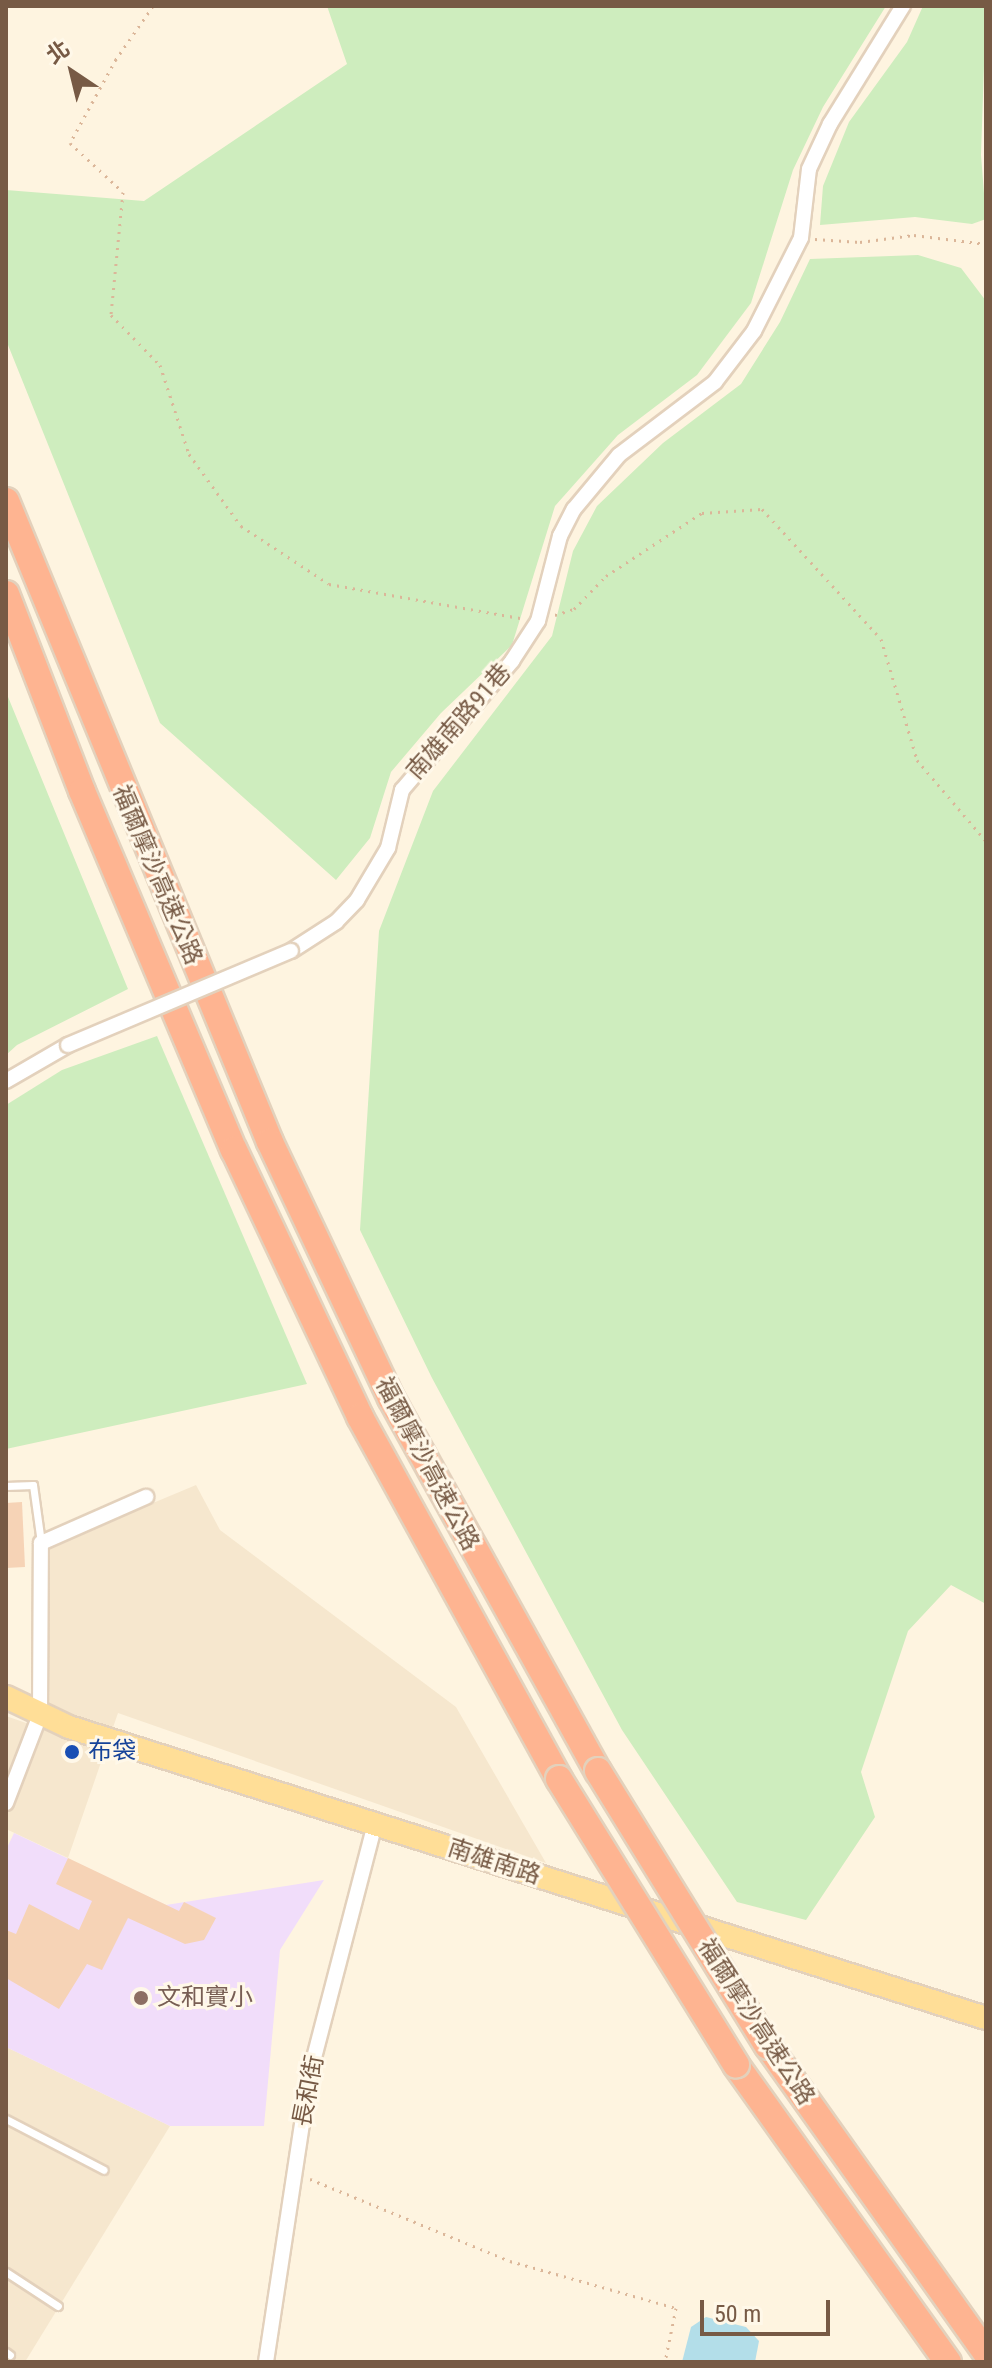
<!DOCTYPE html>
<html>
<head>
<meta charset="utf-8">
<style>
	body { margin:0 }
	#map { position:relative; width:992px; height:2368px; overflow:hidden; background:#fef4e0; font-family:"Roboto Condensed","Noto Sans TC",sans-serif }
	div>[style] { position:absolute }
	.residential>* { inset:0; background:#f6e7ce }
	.education>* { inset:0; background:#f1ddfa }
	.green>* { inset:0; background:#ceedbe }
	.water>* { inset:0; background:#b3dee9 }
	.building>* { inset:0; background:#f6d3b6 }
	.path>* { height:3px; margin-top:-1.5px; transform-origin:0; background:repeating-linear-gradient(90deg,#dbb699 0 2px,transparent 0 8px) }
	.roads { filter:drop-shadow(2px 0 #e3d1bc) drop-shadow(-2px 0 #e3d1bc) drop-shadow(0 2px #e3d1bc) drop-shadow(0 -2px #e3d1bc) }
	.lane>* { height:7px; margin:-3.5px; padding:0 3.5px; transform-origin:3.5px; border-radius:3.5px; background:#fff }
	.street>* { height:14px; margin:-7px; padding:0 7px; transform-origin:7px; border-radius:7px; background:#fff }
	.primary>* { height:22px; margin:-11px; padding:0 11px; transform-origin:11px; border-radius:11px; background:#ffde97 }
	.highway>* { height:26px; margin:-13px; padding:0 13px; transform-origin:13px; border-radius:13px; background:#feb491 }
	.bridges { filter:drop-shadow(2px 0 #e3d1bc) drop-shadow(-2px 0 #e3d1bc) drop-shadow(0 2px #e3d1bc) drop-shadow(0 -2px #e3d1bc) }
	.street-bridge>* { height:14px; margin:-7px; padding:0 7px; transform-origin:7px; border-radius:7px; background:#fff }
	.highway-bridge>* { height:26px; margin:-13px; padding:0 13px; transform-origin:13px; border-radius:13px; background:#feb491 }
	.dots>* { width:22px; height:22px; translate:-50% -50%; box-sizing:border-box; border:4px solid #fff8e9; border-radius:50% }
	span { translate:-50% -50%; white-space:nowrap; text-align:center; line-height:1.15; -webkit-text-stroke:6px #fff8e9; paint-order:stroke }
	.street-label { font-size:24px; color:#775a45 }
	.transit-label { font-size:24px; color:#164399 }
	.left { translate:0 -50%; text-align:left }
	.education-label { font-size:24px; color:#785e54 }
	.frame { position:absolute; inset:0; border:8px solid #775a45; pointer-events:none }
	.north { position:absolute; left:32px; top:32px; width:80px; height:80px; -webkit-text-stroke:6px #fff8e9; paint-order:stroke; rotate:325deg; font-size:22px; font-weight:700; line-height:32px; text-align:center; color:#775a45 }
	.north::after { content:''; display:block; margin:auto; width:28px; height:36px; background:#775a45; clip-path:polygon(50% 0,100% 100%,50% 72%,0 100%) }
	.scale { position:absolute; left:700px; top:2300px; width:130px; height:36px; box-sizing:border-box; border:4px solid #775a45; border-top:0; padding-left:10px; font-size:24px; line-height:28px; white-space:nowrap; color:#775a45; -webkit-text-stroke:6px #fff8e9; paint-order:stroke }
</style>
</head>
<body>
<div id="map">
	<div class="residential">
		<div style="clip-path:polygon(196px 1485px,220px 1530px,456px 1707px,546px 1863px,118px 1713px,68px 1858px,6px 1829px,6px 1716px,46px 1730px,48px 1547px)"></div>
		<div style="clip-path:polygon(6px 2047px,170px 2126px,25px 2362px,6px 2362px)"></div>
	</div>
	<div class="education">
		<div style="clip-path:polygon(14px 1833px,166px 1905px,324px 1880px,280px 1950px,264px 2126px,170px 2126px,6px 2047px,6px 1850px)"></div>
	</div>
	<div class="green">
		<div style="clip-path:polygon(327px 6px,886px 6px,823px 107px,793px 170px,751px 303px,697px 375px,618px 435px,555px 506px,512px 645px,441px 713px,391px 772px,370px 838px,336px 880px,160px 723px,6px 340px,6px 190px,144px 201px,347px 64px)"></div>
		<div style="clip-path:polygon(923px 6px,986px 6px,981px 155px,986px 219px,972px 224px,915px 217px,820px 225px,823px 186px,849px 122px,907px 42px)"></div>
		<div style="clip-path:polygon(918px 255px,961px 268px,986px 301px,986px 1604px,951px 1585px,908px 1631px,861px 1772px,875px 1817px,806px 1920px,737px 1902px,622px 1730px,432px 1378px,360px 1230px,379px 931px,433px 791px,552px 636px,573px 551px,597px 506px,663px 443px,741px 384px,780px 322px,810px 259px)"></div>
		<div style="clip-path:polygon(6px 692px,128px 989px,17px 1045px,6px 1055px)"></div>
		<div style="clip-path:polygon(157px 1036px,307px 1384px,6px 1449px,6px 1105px,62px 1070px)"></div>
	</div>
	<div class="water">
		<div style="clip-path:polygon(706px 2317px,746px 2327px,759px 2341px,755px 2362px,682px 2362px,691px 2327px)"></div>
	</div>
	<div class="building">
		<div style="clip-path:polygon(22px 1502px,25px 1567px,6px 1568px,6px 1503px)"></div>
		<div style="clip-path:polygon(68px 1858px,179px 1911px,184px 1902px,216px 1918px,204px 1940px,185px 1944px,128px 1918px,102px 1970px,87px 1964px,59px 2009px,6px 1978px,6px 1930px,16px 1934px,29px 1904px,79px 1930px,92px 1901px,56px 1884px)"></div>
	</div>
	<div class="path">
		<div style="left:153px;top:6px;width:65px;rotate:124.9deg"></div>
		<div style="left:116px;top:59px;width:96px;rotate:118.7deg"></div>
		<div style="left:70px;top:143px;width:72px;rotate:42.8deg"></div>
		<div style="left:123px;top:192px;width:124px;rotate:95.6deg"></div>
		<div style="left:111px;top:315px;width:70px;rotate:45.6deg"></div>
		<div style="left:160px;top:365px;width:94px;rotate:72deg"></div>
		<div style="left:189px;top:454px;width:89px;rotate:54.2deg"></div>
		<div style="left:241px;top:526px;width:105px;rotate:33.4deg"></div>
		<div style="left:329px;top:584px;width:194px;rotate:10.1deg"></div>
		<div style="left:815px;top:239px;width:45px;rotate:3.8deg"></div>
		<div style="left:860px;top:242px;width:54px;rotate:-7.4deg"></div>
		<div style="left:914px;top:235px;width:73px;rotate:7.1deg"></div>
		<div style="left:555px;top:615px;width:20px;rotate:-18deg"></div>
		<div style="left:574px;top:609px;width:46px;rotate:-45.9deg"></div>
		<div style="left:606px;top:576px;width:115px;rotate:-33.3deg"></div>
		<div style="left:702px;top:513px;width:60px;rotate:-3.8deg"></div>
		<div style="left:762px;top:509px;width:176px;rotate:47.5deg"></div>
		<div style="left:881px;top:639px;width:126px;rotate:73.4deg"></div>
		<div style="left:917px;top:760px;width:106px;rotate:49.6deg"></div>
		<div style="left:310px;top:2179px;width:216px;rotate:22.3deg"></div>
		<div style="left:510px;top:2261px;width:173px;rotate:15.8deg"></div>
		<div style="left:676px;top:2308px;width:55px;rotate:101.5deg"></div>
	</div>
	<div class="roads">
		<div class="lane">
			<div style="left:6px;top:1486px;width:27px;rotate:-2deg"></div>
			<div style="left:33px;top:1485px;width:59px;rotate:82.1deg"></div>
			<div style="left:6px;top:2119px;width:110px;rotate:27.5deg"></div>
			<div style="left:6px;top:2272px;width:62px;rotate:33.2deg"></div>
			<div style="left:6px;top:2352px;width:5px;rotate:37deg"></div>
		</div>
		<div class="street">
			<div style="left:291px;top:951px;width:54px;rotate:-32.8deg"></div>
			<div style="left:336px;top:922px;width:30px;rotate:-46deg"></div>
			<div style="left:357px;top:900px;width:61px;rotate:-59.2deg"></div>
			<div style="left:388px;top:848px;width:60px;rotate:-76.4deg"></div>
			<div style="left:402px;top:790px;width:170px;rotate:-49.5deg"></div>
			<div style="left:512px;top:661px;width:48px;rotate:-57deg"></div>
			<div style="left:538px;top:621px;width:88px;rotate:-75.5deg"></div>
			<div style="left:560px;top:536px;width:30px;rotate:-63deg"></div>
			<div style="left:574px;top:509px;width:70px;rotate:-50.2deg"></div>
			<div style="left:619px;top:455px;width:121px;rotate:-37.2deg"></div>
			<div style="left:715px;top:382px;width:64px;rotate:-52.6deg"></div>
			<div style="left:754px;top:331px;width:104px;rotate:-63.2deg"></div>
			<div style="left:801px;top:238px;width:69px;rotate:-83.4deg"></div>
			<div style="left:809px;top:169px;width:50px;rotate:-65deg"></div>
			<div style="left:830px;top:124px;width:139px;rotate:-58.3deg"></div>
			<div style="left:6px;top:1081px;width:72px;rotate:-30.1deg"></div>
			<div style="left:6px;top:1803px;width:94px;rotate:-68.9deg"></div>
			<div style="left:40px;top:1715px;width:172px;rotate:-89.7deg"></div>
			<div style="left:41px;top:1543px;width:115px;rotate:-23.7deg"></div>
			<div style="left:266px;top:2362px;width:288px;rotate:-81.4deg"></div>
			<div style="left:309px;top:2077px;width:261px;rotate:-75.4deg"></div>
		</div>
		<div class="primary">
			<div style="left:6px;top:1697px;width:70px;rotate:25.5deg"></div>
			<div style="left:69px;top:1727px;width:962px;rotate:17.61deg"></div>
		</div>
		<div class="highway">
			<div style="left:6px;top:501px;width:693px;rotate:67.62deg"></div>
			<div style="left:270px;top:1142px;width:283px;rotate:64.7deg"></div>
			<div style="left:391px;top:1398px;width:427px;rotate:61deg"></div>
			<div style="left:6px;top:594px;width:211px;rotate:68.9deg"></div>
			<div style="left:82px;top:791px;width:390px;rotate:67.1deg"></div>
			<div style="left:234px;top:1150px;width:295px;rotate:64.7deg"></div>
			<div style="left:360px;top:1417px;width:413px;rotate:61.2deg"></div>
			<div style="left:768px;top:2046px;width:377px;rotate:54.6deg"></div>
			<div style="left:736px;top:2065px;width:365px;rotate:54.5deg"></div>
		</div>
	</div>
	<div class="bridges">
		<div class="street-bridge">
			<div style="left:68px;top:1045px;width:242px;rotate:-22.9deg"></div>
		</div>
		<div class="highway-bridge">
			<div style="left:598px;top:1771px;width:323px;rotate:58.3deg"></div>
			<div style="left:559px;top:1779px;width:336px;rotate:58.2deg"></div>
		</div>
	</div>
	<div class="dots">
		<div style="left:72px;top:1752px;background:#1a4fb4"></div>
		<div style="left:141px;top:1998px;background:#8d6e63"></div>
	</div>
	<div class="street-label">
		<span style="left:459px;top:722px;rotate:-49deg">南雄南路91巷</span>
		<span style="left:157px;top:875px;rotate:67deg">福爾摩沙高速公路</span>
		<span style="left:427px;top:1464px;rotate:62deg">福爾摩沙高速公路</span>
		<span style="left:494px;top:1862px;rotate:18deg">南雄南路</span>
		<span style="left:756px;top:2022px;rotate:57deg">福爾摩沙高速公路</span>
		<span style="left:309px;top:2091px;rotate:-79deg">長和街</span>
	</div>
	<div class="transit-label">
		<span class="left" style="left:88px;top:1752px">布袋</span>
	</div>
	<div class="education-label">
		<span class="left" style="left:157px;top:1998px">文和實小</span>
	</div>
	<div class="frame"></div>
	<div class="north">北</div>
	<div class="scale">50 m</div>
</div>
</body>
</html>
